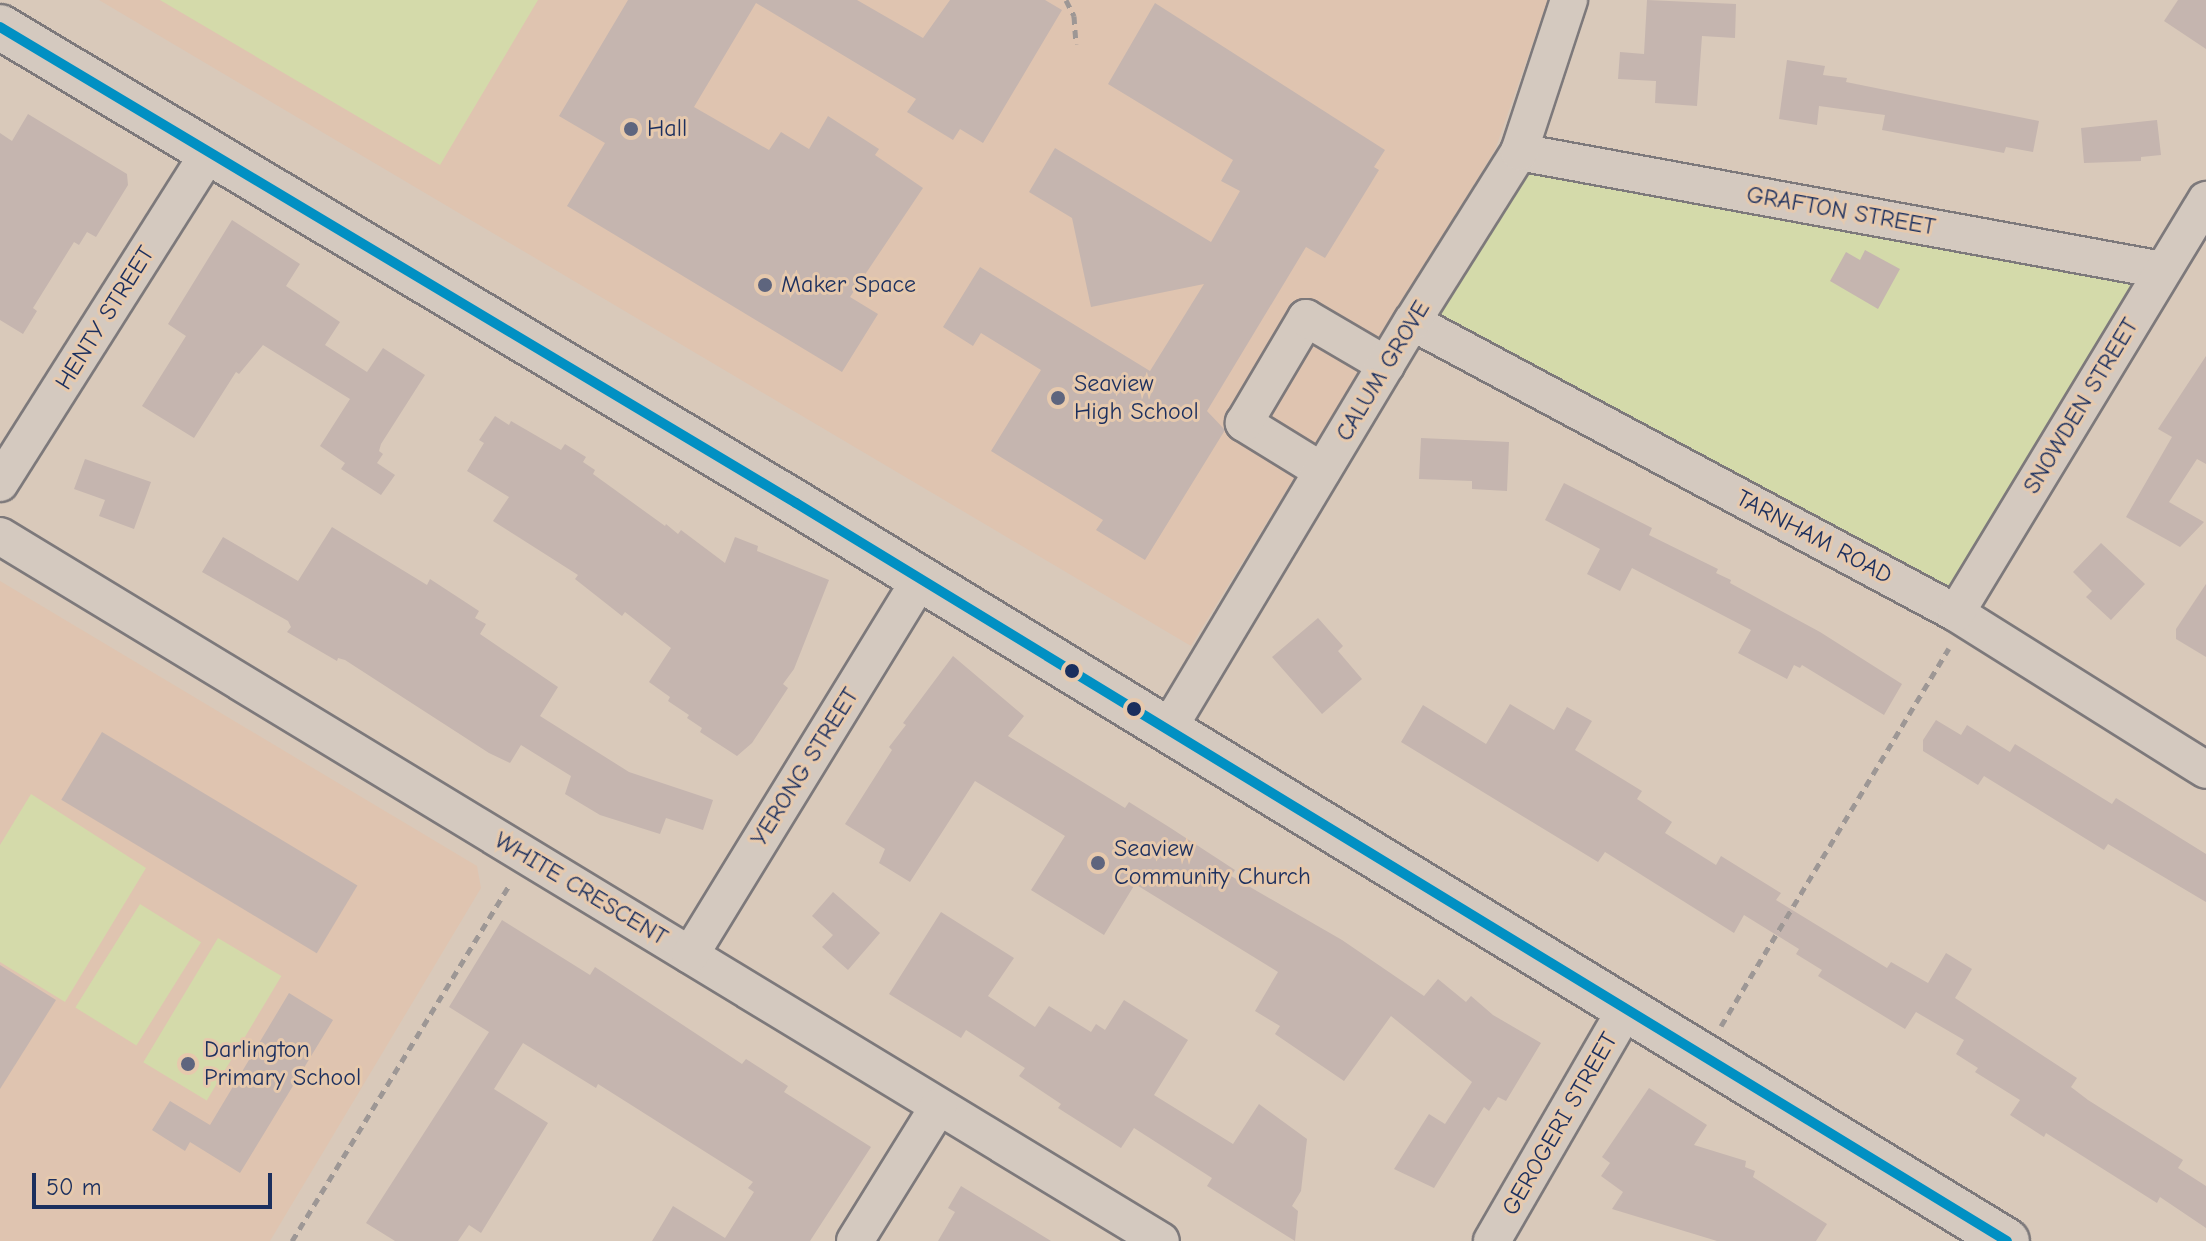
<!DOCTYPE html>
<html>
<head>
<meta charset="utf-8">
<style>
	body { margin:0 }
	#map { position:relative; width:2206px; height:1241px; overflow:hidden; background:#d9c9ba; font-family:"Comic Neue",sans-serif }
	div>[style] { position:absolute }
	.built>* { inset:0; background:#dfc4b0 }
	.green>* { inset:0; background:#d4daaa; transform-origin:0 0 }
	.building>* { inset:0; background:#c5b5af; transform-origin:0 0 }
	.path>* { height:5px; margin-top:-2.5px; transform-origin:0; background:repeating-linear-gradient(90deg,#9d9795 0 8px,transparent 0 14px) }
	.roads { filter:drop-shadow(2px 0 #7d797b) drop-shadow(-2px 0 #7d797b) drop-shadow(0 2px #7d797b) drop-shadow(0 -2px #7d797b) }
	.minor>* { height:36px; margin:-18px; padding:0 18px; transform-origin:18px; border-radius:18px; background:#d4c9bf }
	.major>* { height:44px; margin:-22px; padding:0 22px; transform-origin:22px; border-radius:22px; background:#d4c9bf }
	.bus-1>* { height:10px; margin:-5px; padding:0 5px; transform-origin:5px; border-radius:5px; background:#0190c3 }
	.dots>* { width:22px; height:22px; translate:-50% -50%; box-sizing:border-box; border:4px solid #e6c9ad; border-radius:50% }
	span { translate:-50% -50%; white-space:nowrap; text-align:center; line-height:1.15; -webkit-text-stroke:6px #e6c9ad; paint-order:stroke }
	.poi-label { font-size:24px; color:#1b2f5e }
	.left { translate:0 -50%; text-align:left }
	.street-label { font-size:24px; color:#1b2f5e }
	.scale { position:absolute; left:32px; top:1173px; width:240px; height:36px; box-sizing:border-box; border:4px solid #1b2f5e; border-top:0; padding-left:10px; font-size:24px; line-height:28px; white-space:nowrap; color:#1b2f5e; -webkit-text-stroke:6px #e6c9ad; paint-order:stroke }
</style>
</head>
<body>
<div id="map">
	<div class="built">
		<div style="clip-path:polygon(99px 0,1548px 0,1495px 150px,1191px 646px)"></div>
		<div style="clip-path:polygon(0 581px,477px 866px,481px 888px,270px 1241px,0 1241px)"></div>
	</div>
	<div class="green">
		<div style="clip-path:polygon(160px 0,538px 0,440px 165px)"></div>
		<div style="clip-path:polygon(1523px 162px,2151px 276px,1954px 603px,1423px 321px)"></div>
		<div style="clip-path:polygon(31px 794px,146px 868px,65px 1002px,0 962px,0 845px)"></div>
		<div style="left:140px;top:904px;width:72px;height:122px;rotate:32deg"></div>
		<div style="left:218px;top:938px;width:74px;height:145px;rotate:31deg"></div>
	</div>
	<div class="building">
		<div style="clip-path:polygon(628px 0,857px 0,923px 38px,950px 0,1045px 0,1062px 10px,983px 143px,960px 129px,953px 140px,907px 112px,916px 99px,756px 3px,694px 107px,769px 150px,781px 132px,809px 149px,828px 116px,879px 149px,875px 155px,923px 188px,850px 297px,878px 314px,842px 372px,567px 206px,605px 143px,559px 116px)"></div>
		<div style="clip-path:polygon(1647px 0,1736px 4px,1735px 38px,1702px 36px,1697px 106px,1655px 103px,1656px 81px,1618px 79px,1620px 52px,1644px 54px)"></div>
		<div style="clip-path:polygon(2178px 0,2206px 0,2206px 49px,2164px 21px)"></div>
		<div style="clip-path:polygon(1155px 3px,1385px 150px,1374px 167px,1379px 170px,1325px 258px,1306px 247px,1207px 411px,1225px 430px,1145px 560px,1096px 530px,1103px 520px,991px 451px,1041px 370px,981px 333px,973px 346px,943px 327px,980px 267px,1150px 371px,1204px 284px,1091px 307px,1072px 218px,1029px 192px,1055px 148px,1211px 242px,1240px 191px,1221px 181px,1233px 160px,1108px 84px)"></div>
		<div style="clip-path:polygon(1787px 60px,1825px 66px,1823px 75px,1847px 78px,1846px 82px,2039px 121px,2033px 152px,2006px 147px,2004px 153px,1882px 130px,1885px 115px,1819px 106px,1817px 125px,1779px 119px)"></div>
		<div style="clip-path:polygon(28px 114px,127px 174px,128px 185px,96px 237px,87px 232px,79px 245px,74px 242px,33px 308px,37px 311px,23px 334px,0 320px,0 133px,12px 141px)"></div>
		<div style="clip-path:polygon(2157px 120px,2161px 155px,2141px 157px,2141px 161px,2084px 163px,2081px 128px)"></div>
		<div style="clip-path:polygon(232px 220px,300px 264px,286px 286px,340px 322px,325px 345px,367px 372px,383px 348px,425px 375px,381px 444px,379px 451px,383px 454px,377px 463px,395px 475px,381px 495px,341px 469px,345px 463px,320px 446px,350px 399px,263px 345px,239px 374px,236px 372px,194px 438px,142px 406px,186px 336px,168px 324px)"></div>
		<div style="clip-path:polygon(1865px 250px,1900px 269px,1878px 309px,1830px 281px,1846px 252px,1860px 260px)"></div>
		<div style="clip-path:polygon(2206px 356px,2206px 464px,2197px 459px,2169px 502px,2204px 522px,2180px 547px,2126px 517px,2172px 437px,2158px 429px)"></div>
		<div style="clip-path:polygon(495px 416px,509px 425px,511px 421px,561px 450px,565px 444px,586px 457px,583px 462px,595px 470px,593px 474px,665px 526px,666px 524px,678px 534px,681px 530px,725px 563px,735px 537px,758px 546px,757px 551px,829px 580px,794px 669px,783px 684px,788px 688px,752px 743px,737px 756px,700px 732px,702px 728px,687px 718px,689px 715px,668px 701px,670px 697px,649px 682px,671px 648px,625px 612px,622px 616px,575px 579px,578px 575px,493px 521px,509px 497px,467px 471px,484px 443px,479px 440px)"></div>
		<div style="clip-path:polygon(1421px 438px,1509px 442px,1507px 491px,1472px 489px,1472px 481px,1419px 479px)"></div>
		<div style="clip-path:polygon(85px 459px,151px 482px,134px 529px,99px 516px,105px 500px,74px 489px)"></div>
		<div style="clip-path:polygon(1564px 483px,1652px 528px,1649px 535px,1718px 569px,1716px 573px,1731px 580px,1730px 583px,1820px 632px,1902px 684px,1884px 715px,1802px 665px,1800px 668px,1794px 665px,1787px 679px,1738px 653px,1751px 630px,1632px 568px,1620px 591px,1587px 574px,1600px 549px,1545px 520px)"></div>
		<div style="clip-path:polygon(332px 527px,427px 585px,430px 579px,479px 611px,475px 618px,486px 624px,480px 634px,558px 687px,540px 716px,629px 772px,713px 800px,703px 830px,666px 818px,660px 834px,600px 815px,565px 794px,571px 776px,521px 745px,510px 763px,489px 753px,345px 660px,338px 658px,337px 661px,287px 632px,291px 627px,288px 621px,202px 572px,223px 537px,298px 581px)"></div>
		<div style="clip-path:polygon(2101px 543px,2145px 584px,2111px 620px,2086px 597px,2092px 591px,2073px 572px)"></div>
		<div style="clip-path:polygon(2206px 584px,2206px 657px,2176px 639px,2176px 629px)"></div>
		<div style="clip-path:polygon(1318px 618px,1343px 646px,1338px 651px,1362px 679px,1322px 714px,1272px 657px)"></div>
		<div style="clip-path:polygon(953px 656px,1024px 716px,1008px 736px,1125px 808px,1129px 802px,1169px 827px,1235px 870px,1231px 876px,1342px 940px,1424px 996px,1438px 979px,1466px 1002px,1471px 996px,1493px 1015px,1541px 1043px,1506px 1101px,1498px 1097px,1489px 1111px,1484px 1107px,1434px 1188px,1394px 1169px,1429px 1114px,1445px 1124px,1472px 1082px,1391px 1016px,1344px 1081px,1275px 1034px,1280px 1026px,1255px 1011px,1278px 972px,1135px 884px,1104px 935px,1031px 890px,1065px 836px,975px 781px,910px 882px,879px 863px,885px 849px,845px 824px,892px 750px,889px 747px,906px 725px,903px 723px)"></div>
		<div style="clip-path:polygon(1510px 704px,1554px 730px,1567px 707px,1592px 721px,1575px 750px,1642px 791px,1637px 799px,1672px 822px,1665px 833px,1716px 865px,1721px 856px,1781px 893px,1776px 900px,1887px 968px,1891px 962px,1928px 983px,1946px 953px,1972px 969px,1955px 998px,2077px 1078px,2071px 1087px,2088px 1100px,2183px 1160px,2178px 1168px,2206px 1186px,2206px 1228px,2160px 1197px,2157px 1203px,2046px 1133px,2044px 1137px,2010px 1115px,2020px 1100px,1975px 1072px,1978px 1068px,1956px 1054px,1964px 1040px,1916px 1012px,1905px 1029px,1818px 976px,1822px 970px,1796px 954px,1799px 949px,1744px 915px,1734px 933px,1605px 852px,1598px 862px,1401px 742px,1423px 705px,1486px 744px)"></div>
		<div style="clip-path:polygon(1936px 720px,1961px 735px,1967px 725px,2010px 752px,2015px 744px,2112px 804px,2116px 798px,2206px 854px,2206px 902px,2108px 844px,2104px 850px,1984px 776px,1978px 785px,1923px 751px,1923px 740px)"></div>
		<div style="left:102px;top:732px;width:298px;height:79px;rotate:31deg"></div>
		<div style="clip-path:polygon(833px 892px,880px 933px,848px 970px,822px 947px,833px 935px,812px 916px)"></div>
		<div style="clip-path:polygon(941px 912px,1014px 958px,988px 996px,1035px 1027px,1049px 1006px,1091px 1032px,1096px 1024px,1105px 1030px,1124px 1000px,1188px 1040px,1154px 1095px,1233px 1144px,1259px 1104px,1307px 1139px,1301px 1191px,1292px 1206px,1298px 1211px,1295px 1241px,1207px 1186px,1212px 1178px,1134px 1128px,1121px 1148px,1058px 1108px,1061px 1104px,1019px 1076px,1025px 1068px,966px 1030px,961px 1038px,889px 994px)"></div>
		<div style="clip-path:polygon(502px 920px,590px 975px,595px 967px,742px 1064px,746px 1059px,788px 1086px,784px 1092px,871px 1147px,810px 1241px,652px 1241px,673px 1206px,725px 1238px,754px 1192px,748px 1188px,753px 1182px,598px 1084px,596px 1088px,523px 1043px,494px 1089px,548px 1123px,481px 1233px,469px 1225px,458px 1241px,395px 1241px,366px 1223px,489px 1032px,449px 1007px)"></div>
		<div style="clip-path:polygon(0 965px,56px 1000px,0 1089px)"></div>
		<div style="clip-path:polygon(289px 993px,333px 1020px,240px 1173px,190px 1142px,185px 1151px,152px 1130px,170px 1101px,210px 1125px)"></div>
		<div style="clip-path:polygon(1649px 1088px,1707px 1125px,1694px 1145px,1746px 1161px,1745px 1167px,1755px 1171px,1753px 1177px,1827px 1224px,1816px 1241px,1717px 1241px,1612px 1209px,1623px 1192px,1601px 1176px,1610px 1163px,1602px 1157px)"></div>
		<div style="clip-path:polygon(961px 1186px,1051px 1241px,938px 1241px,955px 1212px,948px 1208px)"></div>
	</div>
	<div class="path">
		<div style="left:1066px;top:0;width:18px;rotate:63deg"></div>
		<div style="left:1074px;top:16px;width:28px;rotate:86deg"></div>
		<div style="left:1721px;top:1026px;width:441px;rotate:-58.9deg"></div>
		<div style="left:292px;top:1241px;width:418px;rotate:-58.6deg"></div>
	</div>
	<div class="roads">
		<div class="minor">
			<div style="left:1519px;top:152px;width:654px;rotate:10.4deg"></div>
			<div style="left:1412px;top:322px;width:617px;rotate:28.14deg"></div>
			<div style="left:1956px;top:613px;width:295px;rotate:32.1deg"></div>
			<div style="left:1322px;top:471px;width:92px;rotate:-148.4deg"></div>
			<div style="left:1244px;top:423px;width:122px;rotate:-59.4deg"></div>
			<div style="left:1306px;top:318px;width:93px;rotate:30.4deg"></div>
			<div style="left:0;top:483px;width:391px;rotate:-57.7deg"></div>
			<div style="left:0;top:536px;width:1358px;rotate:31.27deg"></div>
			<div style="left:1956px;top:613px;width:483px;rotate:-58.8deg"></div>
			<div style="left:1168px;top:729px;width:475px;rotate:-59.1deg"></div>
			<div style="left:1412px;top:322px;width:201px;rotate:-57.8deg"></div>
			<div style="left:1519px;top:152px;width:160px;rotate:-71.8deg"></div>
			<div style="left:690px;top:955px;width:440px;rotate:-58.5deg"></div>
			<div style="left:855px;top:1241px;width:158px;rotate:-58.2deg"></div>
			<div style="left:1492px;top:1241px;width:270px;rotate:-60deg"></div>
		</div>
		<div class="major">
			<div style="left:0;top:27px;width:927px;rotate:30.88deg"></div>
			<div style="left:796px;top:503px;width:1418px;rotate:31.36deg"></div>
		</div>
	</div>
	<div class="bus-1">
		<div style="left:0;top:27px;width:927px;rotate:30.88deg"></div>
		<div style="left:796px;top:503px;width:1418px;rotate:31.36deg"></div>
	</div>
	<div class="dots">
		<div style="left:631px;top:129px;background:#5e657e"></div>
		<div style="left:765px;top:285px;background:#5e657e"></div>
		<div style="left:1058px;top:398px;background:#5e657e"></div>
		<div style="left:1072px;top:671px;background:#1b2f5e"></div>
		<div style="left:1134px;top:709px;background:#1b2f5e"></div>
		<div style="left:1098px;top:863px;background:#5e657e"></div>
		<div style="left:188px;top:1064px;background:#5e657e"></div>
	</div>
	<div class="poi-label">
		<span class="left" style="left:647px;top:129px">Hall</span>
		<span class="left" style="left:781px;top:285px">Maker Space</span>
		<span class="left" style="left:1074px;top:398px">Seaview<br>High School</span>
		<span class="left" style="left:1114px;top:863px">Seaview<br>Community Church</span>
		<span class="left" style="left:204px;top:1064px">Darlington<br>Primary School</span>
	</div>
	<div class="street-label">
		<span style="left:1841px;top:211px;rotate:10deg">GRAFTON STREET</span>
		<span style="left:105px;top:318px;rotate:-58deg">HENTY STREET</span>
		<span style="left:1383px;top:371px;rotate:-59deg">CALUM GROVE</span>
		<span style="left:2081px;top:406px;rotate:-59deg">SNOWDEN STREET</span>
		<span style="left:1814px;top:537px;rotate:28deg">TARNHAM ROAD</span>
		<span style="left:805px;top:767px;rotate:-58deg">YERONG STREET</span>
		<span style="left:581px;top:889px;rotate:31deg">WHITE CRESCENT</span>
		<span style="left:1560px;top:1124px;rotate:-60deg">GEROGERI STREET</span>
	</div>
	<div class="scale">50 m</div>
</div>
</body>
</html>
